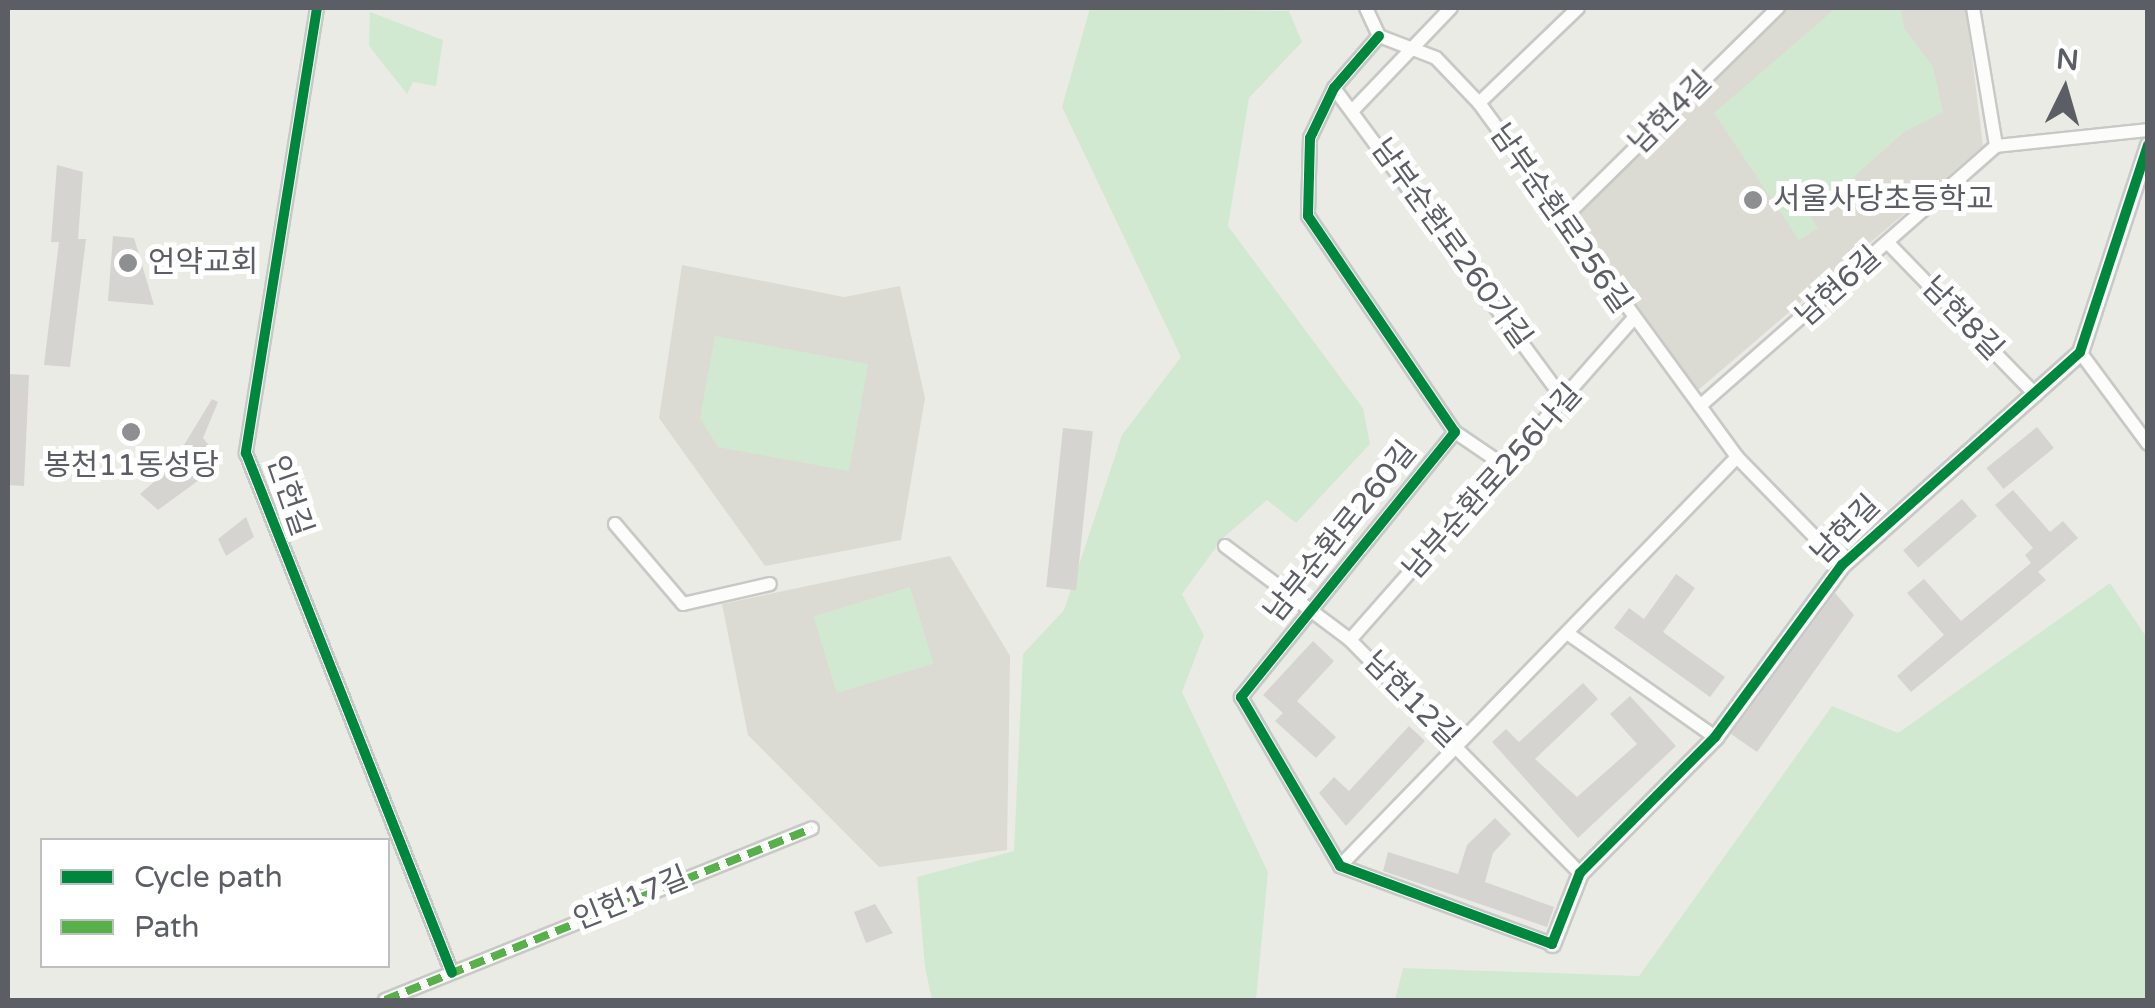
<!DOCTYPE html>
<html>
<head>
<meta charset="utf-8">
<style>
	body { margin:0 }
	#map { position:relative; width:2155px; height:1008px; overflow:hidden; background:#ebebe5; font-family:"Varela Round","Noto Sans KR",sans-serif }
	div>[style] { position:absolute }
	.education>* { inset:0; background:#dcdbd3 }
	.green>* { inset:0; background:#d2e9d1; transform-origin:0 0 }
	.building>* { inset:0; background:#d5d4d0; transform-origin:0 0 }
	.roads { filter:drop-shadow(2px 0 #c8c9c7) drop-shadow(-2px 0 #c8c9c7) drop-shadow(0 2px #c8c9c7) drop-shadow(0 -2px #c8c9c7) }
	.minor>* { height:12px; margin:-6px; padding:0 6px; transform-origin:6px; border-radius:6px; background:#fcfcfb }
	.tertiary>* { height:15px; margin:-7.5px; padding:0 7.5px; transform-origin:7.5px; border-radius:7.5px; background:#fcfcfb }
	.quiet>* { height:8px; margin-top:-4px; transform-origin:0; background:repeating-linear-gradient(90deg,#58b04a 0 15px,transparent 0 23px) }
	.cycleway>* { height:10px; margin:-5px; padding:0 5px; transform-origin:5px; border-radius:5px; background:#00873e }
	.dots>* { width:28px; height:28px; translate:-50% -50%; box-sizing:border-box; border:5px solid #fff; border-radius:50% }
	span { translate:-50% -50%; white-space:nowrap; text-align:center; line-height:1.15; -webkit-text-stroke:10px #fff; paint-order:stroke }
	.street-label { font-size:30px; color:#5b5e64 }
	.poi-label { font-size:30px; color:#5b5e64 }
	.left { translate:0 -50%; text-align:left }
	.frame { position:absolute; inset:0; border:10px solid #5b5e64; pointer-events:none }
	.legend { position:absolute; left:40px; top:838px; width:350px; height:130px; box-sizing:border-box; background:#fff; border:2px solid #bdbfc1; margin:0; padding:12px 18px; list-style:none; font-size:30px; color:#5b5e64 }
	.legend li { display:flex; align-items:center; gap:20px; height:50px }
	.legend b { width:50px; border:2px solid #bdbfc1 }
	.north { position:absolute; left:2015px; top:40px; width:100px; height:100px; -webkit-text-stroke:8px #fff; paint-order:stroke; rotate:5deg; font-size:28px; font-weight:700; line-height:40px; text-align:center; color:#5b5e64 }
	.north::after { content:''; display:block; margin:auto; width:35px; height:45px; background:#5b5e64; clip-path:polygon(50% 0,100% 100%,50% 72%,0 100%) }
</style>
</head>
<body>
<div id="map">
	<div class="education">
		<div style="clip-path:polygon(1782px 8px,1966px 8px,1983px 146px,1696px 392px,1564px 218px)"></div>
		<div style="clip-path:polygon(682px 265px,844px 297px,900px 286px,925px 398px,901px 540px,765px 566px,659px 418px)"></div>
		<div style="clip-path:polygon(950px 556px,1010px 656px,1007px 850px,879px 867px,748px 735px,722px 604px)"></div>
	</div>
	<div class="green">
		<div style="clip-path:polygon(1090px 8px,1289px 11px,1302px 42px,1249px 98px,1228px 226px,1363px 408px,1370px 444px,1296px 523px,1267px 500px,1222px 539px,1182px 594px,1204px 635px,1182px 692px,1268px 872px,1256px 1000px,932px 1000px,925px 967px,917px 877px,1014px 851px,1023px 654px,1064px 610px,1122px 435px,1181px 357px,1062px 107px)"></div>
		<div style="clip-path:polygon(1836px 8px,1901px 8px,1904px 28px,1933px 67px,1943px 112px,1904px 132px,1810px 216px,1818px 228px,1799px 240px,1714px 113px)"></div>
		<div style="clip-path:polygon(370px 12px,443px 40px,436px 86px,413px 82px,407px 94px,369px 46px)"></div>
		<div style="clip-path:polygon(715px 336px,868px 364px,849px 471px,718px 447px,700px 418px)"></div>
		<div style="clip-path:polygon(2110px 583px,2147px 638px,2147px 1000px,1395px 1000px,1403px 968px,1639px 976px,1832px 706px,1898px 733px)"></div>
		<div style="left:910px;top:587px;width:80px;height:101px;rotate:73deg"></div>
	</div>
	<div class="building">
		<div style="clip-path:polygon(57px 165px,83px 172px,78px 239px,86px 239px,70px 367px,44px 365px,59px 242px,51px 242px)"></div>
		<div style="clip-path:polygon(113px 236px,134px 238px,154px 305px,108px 301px)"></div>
		<div style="clip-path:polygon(8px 374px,29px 375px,24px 486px,8px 485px)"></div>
		<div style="clip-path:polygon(212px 399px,218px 402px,203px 438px,216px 454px,199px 480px,158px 510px,140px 494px,170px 468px)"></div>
		<div style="left:2037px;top:427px;width:27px;height:65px;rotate:51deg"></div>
		<div style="left:1063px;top:428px;width:30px;height:160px;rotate:6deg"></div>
		<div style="clip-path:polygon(2013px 490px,2050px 532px,2063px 521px,2078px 538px,2038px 572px,2046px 580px,1911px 692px,1897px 676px,1944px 635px,1907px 593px,1924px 579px,1961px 621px,2031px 563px,2025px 555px,2033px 548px,1995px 505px)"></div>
		<div style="left:1962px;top:499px;width:23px;height:78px;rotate:49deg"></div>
		<div style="clip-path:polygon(246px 517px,254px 537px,226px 556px,218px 539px)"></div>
		<div style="clip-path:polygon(1676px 574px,1695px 588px,1663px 632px,1725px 677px,1710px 697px,1614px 628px,1629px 608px,1644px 619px)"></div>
		<div style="clip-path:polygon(1835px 593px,1854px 615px,1757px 752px,1731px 734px)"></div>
		<div style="clip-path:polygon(1313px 641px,1334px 661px,1297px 701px,1336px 737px,1316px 758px,1275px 721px,1283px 713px,1263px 695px)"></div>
		<div style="clip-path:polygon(1583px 683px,1598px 699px,1535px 759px,1577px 797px,1637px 744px,1610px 714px,1630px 696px,1676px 746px,1578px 838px,1492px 742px,1506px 729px,1519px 742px)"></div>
		<div style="clip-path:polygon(1409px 726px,1425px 741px,1346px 826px,1319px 793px,1334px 777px,1349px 791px)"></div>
		<div style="clip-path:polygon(1495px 818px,1511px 834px,1493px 853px,1485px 882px,1554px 907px,1547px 927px,1383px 871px,1388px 852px,1458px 874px,1467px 845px)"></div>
		<div style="clip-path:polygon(875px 904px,893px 933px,866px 943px,854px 912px)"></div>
	</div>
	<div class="roads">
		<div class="minor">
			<div style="left:317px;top:8px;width:451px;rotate:99.1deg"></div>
			<div style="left:246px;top:453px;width:559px;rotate:68.39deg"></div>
			<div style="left:1366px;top:8px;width:31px;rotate:65deg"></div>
			<div style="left:1379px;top:36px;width:61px;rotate:21.1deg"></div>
			<div style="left:1436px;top:58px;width:62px;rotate:46.3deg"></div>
			<div style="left:1479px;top:103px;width:438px;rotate:53.9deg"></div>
			<div style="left:1737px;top:457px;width:151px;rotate:45.8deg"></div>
			<div style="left:1973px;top:8px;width:140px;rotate:80.5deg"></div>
			<div style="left:1379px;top:36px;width:69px;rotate:130.9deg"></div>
			<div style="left:1334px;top:88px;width:55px;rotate:115.6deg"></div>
			<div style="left:1310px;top:138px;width:78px;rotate:91.5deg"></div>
			<div style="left:1308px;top:216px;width:261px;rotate:55.8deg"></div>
			<div style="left:1455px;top:432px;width:341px;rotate:128.9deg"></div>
			<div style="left:1241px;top:697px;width:196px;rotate:59.6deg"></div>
			<div style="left:1340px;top:866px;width:226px;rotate:20.2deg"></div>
			<div style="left:1334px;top:88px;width:391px;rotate:53.6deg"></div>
			<div style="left:1479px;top:103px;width:137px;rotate:-43.8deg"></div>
			<div style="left:1354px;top:109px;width:140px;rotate:-46.2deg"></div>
			<div style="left:1564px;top:218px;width:300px;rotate:-44.5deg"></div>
			<div style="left:1888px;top:243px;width:212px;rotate:45.8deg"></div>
			<div style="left:2080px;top:352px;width:114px;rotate:53.5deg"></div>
			<div style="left:1700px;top:406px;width:394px;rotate:-41.3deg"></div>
			<div style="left:1996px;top:146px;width:153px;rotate:-6deg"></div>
			<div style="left:1455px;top:432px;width:64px;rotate:34.2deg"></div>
			<div style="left:615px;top:524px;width:105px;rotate:49.6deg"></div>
			<div style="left:683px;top:604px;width:89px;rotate:-12.9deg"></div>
			<div style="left:1225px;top:546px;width:156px;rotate:36.9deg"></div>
			<div style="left:1350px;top:640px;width:327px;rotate:45.4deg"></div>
			<div style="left:1570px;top:635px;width:177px;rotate:35.1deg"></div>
			<div style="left:1350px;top:640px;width:425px;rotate:-48.6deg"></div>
			<div style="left:1340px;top:866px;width:570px;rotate:-45.85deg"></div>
			<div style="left:385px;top:1000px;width:460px;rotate:-21.9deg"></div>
		</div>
		<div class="tertiary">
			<div style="left:1552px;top:944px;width:76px;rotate:-68.5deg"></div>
			<div style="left:1580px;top:873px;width:192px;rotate:-45.2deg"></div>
			<div style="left:1715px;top:737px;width:214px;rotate:-53.6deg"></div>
			<div style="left:1842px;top:565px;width:319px;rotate:-41.8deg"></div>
			<div style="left:2080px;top:352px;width:218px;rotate:-71.8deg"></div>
		</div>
	</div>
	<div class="quiet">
		<div style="left:385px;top:1000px;width:460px;rotate:-21.9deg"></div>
	</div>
	<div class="cycleway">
		<div style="left:317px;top:8px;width:451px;rotate:99.1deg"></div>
		<div style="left:246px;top:453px;width:559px;rotate:68.39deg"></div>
		<div style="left:1379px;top:36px;width:69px;rotate:130.9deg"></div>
		<div style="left:1334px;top:88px;width:55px;rotate:115.6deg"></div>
		<div style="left:1310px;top:138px;width:78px;rotate:91.5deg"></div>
		<div style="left:1308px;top:216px;width:261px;rotate:55.8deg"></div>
		<div style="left:1455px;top:432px;width:341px;rotate:128.9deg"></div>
		<div style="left:1241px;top:697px;width:196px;rotate:59.6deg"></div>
		<div style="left:1340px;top:866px;width:226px;rotate:20.2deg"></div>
		<div style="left:1552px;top:944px;width:76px;rotate:-68.5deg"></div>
		<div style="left:1580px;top:873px;width:192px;rotate:-45.2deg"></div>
		<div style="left:1715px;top:737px;width:214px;rotate:-53.6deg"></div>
		<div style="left:1842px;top:565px;width:319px;rotate:-41.8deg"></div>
		<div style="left:2080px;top:352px;width:218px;rotate:-71.8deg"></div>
	</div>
	<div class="dots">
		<div style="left:1753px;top:200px;background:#8d8f91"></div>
		<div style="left:128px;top:263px;background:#8d8f91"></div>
		<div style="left:131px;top:432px;background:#8d8f91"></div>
	</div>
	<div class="street-label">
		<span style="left:1671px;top:113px;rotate:-45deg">남현4길</span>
		<span style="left:1560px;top:219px;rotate:55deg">남부순환로256길</span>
		<span style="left:1451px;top:244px;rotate:54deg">남부순환로260가길</span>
		<span style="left:1839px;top:287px;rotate:-42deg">남현6길</span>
		<span style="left:1962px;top:319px;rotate:46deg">남현8길</span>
		<span style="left:1493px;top:482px;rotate:-48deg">남부순환로256나길</span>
		<span style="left:289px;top:496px;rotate:71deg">인헌길</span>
		<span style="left:1846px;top:530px;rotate:-45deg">남현길</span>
		<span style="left:1341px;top:532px;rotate:-51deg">남부순환로260길</span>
		<span style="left:1411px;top:700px;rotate:45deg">남현12길</span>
		<span style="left:631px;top:899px;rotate:-22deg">인헌17길</span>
	</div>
	<div class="poi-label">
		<span class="left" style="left:1773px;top:200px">서울사당초등학교</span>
		<span class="left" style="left:148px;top:263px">언약교회</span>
		<span style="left:131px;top:466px">봉천11동성당</span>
	</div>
	<div class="frame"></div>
	<ul class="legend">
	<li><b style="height:12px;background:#00873e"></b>Cycle path</li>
	<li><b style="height:12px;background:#58b04a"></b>Path</li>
	</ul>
	<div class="north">N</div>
</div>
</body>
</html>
